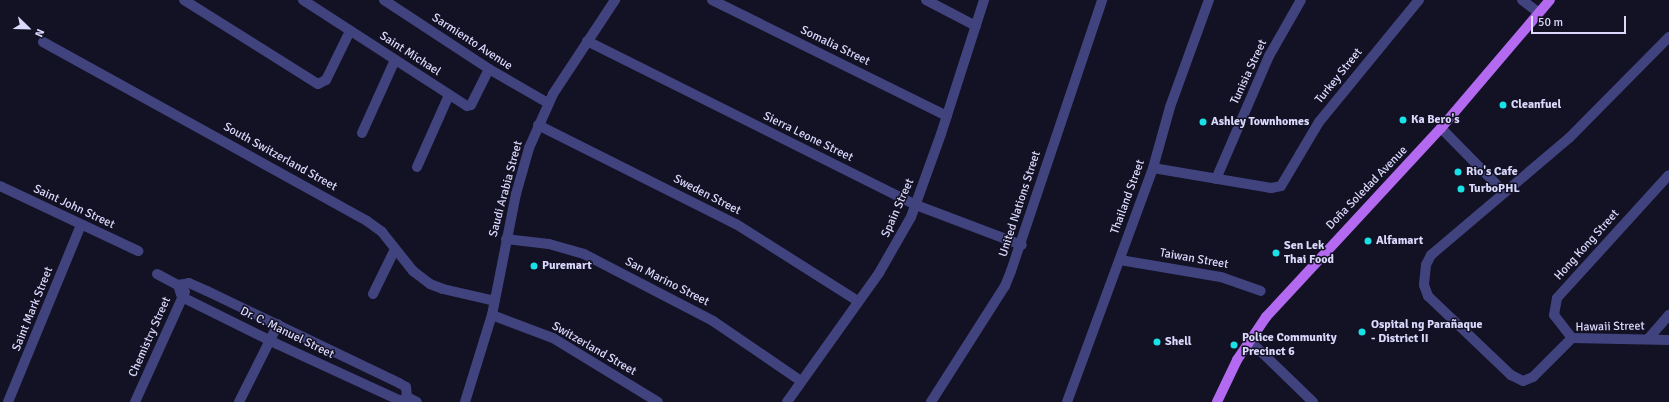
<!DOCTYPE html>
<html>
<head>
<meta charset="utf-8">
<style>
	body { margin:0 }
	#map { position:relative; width:1669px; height:402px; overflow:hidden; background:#131124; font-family:Signika,sans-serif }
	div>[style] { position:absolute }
	.minor>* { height:10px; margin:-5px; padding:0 5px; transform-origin:5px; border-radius:5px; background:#41437f }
	.major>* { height:10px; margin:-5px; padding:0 5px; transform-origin:5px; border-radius:5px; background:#b46af0 }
	.dots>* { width:11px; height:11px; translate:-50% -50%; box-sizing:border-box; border:2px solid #131124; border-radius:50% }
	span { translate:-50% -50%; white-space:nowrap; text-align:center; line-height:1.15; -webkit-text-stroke:3px #131124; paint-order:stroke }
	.street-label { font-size:12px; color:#dad8fb }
	.poi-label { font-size:12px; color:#dad8fb; font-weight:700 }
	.left { translate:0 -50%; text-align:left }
	.north { position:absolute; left:8px; top:8px; width:40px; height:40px; -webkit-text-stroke:3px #131124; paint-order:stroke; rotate:113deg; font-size:11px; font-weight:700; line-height:16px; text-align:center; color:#dad8fb }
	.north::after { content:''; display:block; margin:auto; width:14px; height:18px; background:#dad8fb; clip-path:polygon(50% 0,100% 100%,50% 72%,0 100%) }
	.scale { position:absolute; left:1531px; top:16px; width:95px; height:18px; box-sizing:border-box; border:2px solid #dad8fb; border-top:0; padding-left:5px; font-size:12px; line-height:14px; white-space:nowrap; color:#dad8fb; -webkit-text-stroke:3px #131124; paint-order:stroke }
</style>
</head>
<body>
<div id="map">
	<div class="minor">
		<div style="left:184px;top:0;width:158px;rotate:32.1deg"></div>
		<div style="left:318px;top:84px;width:9px;rotate:-27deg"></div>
		<div style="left:326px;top:80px;width:55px;rotate:-63.9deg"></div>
		<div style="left:303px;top:0;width:195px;rotate:32.9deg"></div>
		<div style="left:467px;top:106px;width:4px;rotate:-14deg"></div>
		<div style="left:471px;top:105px;width:40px;rotate:-63.4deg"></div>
		<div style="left:384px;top:0;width:126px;rotate:33.3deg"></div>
		<div style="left:489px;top:69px;width:68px;rotate:30deg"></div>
		<div style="left:712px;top:0;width:262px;rotate:26.3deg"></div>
		<div style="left:926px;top:0;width:56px;rotate:27.5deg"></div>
		<div style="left:1522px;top:0;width:21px;rotate:37deg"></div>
		<div style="left:1669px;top:37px;width:142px;rotate:134.7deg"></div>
		<div style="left:1569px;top:138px;width:181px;rotate:139.7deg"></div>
		<div style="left:1431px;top:255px;width:11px;rotate:117deg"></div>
		<div style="left:1426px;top:265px;width:20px;rotate:96deg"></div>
		<div style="left:1424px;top:285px;width:12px;rotate:70deg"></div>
		<div style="left:1428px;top:296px;width:115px;rotate:43.6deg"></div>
		<div style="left:1511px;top:375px;width:13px;rotate:27deg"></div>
		<div style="left:1523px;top:381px;width:11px;rotate:-22deg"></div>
		<div style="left:1533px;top:377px;width:55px;rotate:-45deg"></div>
		<div style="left:1572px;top:338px;width:97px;rotate:1.2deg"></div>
		<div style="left:587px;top:41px;width:368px;rotate:26.5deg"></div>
		<div style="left:916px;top:205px;width:113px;rotate:20.7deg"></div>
		<div style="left:43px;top:42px;width:370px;rotate:28.9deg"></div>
		<div style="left:367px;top:221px;width:19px;rotate:36deg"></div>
		<div style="left:382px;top:232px;width:50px;rotate:51.5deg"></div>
		<div style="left:413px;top:271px;width:21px;rotate:37deg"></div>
		<div style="left:430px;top:284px;width:14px;rotate:21deg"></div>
		<div style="left:443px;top:289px;width:53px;rotate:13deg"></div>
		<div style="left:538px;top:125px;width:221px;rotate:26.6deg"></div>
		<div style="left:736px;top:224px;width:144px;rotate:32.3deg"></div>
		<div style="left:1441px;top:128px;width:90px;rotate:45.5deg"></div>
		<div style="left:362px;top:133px;width:80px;rotate:-65.7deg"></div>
		<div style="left:417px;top:167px;width:79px;rotate:-66deg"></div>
		<div style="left:1153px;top:168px;width:120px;rotate:9.6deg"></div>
		<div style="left:1271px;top:188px;width:10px;rotate:-11deg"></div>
		<div style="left:1281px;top:186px;width:74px;rotate:-59.3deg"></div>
		<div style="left:1319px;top:122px;width:158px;rotate:-50.7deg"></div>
		<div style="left:1216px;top:179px;width:134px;rotate:-66.7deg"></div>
		<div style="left:1269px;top:56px;width:64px;rotate:-60.3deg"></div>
		<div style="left:0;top:186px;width:153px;rotate:25.2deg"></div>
		<div style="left:506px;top:239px;width:43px;rotate:6.6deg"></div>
		<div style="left:549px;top:244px;width:36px;rotate:16deg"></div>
		<div style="left:584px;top:254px;width:145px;rotate:27.4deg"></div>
		<div style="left:713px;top:321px;width:107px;rotate:34.3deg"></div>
		<div style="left:1120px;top:260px;width:102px;rotate:9.6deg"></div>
		<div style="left:1221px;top:277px;width:42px;rotate:19.3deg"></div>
		<div style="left:157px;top:274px;width:24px;rotate:28deg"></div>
		<div style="left:178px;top:285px;width:11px;rotate:-10deg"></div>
		<div style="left:189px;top:283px;width:20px;rotate:24deg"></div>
		<div style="left:207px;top:291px;width:213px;rotate:25.6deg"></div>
		<div style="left:399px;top:383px;width:8px;rotate:30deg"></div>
		<div style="left:406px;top:387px;width:10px;rotate:84deg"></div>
		<div style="left:178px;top:285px;width:13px;rotate:72deg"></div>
		<div style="left:182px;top:297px;width:106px;rotate:26.3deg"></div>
		<div style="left:277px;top:344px;width:136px;rotate:24.7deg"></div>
		<div style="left:401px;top:401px;width:7px;rotate:-34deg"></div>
		<div style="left:373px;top:294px;width:50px;rotate:-63.9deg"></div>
		<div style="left:492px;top:315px;width:65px;rotate:20.7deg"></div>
		<div style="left:553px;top:338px;width:123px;rotate:31.4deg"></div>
		<div style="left:1572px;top:338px;width:29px;rotate:-128deg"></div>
		<div style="left:1554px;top:315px;width:17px;rotate:-80deg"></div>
		<div style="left:1557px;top:298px;width:166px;rotate:-47.7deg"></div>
		<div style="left:1648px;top:339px;width:32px;rotate:-49deg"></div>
		<div style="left:1249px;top:340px;width:89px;rotate:44.1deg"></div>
		<div style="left:407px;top:397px;width:11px;rotate:27deg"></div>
		<div style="left:8px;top:402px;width:191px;rotate:-67.6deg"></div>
		<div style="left:135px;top:402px;width:121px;rotate:-65.6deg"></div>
		<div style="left:239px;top:402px;width:87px;rotate:-63.4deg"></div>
		<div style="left:465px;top:402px;width:91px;rotate:-72.8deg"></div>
		<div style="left:492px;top:315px;width:123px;rotate:-78.8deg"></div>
		<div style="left:516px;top:194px;width:48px;rotate:-74.2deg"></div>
		<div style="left:529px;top:148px;width:59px;rotate:-66deg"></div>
		<div style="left:553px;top:94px;width:113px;rotate:-56.6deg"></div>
		<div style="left:787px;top:402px;width:158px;rotate:-54.5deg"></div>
		<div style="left:879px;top:273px;width:64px;rotate:-60.3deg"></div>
		<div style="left:911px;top:217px;width:88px;rotate:-70.1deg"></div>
		<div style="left:941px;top:134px;width:141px;rotate:-72.2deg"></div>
		<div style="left:931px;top:402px;width:138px;rotate:-57.5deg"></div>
		<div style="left:1005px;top:286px;width:16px;rotate:-68deg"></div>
		<div style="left:1011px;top:271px;width:286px;rotate:-71.4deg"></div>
		<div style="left:1067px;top:402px;width:249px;rotate:-69.8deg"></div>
		<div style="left:1153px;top:168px;width:63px;rotate:-74.4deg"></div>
		<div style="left:1170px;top:107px;width:114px;rotate:-70deg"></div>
	</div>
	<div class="major">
		<div style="left:1217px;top:402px;width:47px;rotate:-64.5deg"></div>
		<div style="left:1237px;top:360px;width:52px;rotate:-56deg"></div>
		<div style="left:1266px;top:317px;width:258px;rotate:-47.2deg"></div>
		<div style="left:1441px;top:128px;width:168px;rotate:-49.6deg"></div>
	</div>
	<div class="dots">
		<div style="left:1503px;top:105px;background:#18e2e8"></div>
		<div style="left:1403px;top:120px;background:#18e2e8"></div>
		<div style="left:1203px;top:122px;background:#18e2e8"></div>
		<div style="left:1458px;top:172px;background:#18e2e8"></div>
		<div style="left:1461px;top:189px;background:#18e2e8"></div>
		<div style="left:1368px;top:241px;background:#18e2e8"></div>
		<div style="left:1276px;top:253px;background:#18e2e8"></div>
		<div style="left:534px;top:266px;background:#18e2e8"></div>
		<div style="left:1362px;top:332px;background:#18e2e8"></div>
		<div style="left:1157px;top:342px;background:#18e2e8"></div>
		<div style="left:1234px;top:345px;background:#18e2e8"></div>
	</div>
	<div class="street-label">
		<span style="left:472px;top:42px;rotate:33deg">Sarmiento Avenue</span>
		<span style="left:835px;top:46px;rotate:26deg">Somalia Street</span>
		<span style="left:410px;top:54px;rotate:33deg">Saint Michael</span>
		<span style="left:1249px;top:72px;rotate:-65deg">Tunisia Street</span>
		<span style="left:1339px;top:76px;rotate:-51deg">Turkey Street</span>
		<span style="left:808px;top:137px;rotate:26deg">Sierra Leone Street</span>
		<span style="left:280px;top:157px;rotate:29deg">South Switzerland Street</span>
		<span style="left:1367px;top:188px;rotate:-46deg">Doña Soledad Avenue</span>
		<span style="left:506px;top:189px;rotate:-75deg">Saudi Arabia Street</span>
		<span style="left:707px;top:195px;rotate:27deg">Sweden Street</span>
		<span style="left:1128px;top:197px;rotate:-70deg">Thailand Street</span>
		<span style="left:1020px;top:204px;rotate:-72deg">United Nations Street</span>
		<span style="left:74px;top:207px;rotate:25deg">Saint John Street</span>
		<span style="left:898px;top:208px;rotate:-66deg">Spain Street</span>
		<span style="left:1587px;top:245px;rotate:-48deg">Hong Kong Street</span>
		<span style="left:1194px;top:259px;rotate:10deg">Taiwan Street</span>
		<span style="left:667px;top:282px;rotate:27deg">San Marino Street</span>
		<span style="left:33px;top:309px;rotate:-68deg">Saint Mark Street</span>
		<span style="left:1610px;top:327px;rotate:-1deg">Hawaii Street</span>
		<span style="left:287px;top:333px;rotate:26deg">Dr. C. Manuel Street</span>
		<span style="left:150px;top:337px;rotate:-66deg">Chemistry Street</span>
		<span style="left:594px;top:349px;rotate:30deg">Switzerland Street</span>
	</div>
	<div class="poi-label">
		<span class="left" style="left:1511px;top:105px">Cleanfuel</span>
		<span class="left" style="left:1411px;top:120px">Ka Bero's</span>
		<span class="left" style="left:1211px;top:122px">Ashley Townhomes</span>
		<span class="left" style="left:1466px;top:172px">Rio's Cafe</span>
		<span class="left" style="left:1469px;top:189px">TurboPHL</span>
		<span class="left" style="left:1376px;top:241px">Alfamart</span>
		<span class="left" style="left:1284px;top:253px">Sen Lek<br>Thai Food</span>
		<span class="left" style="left:542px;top:266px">Puremart</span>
		<span class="left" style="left:1371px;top:332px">Ospital ng Parañaque<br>- District II</span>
		<span class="left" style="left:1242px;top:345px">Police Community<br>Precinct 6</span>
		<span class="left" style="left:1165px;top:342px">Shell</span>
	</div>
	<div class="north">N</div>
	<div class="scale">50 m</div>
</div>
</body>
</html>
